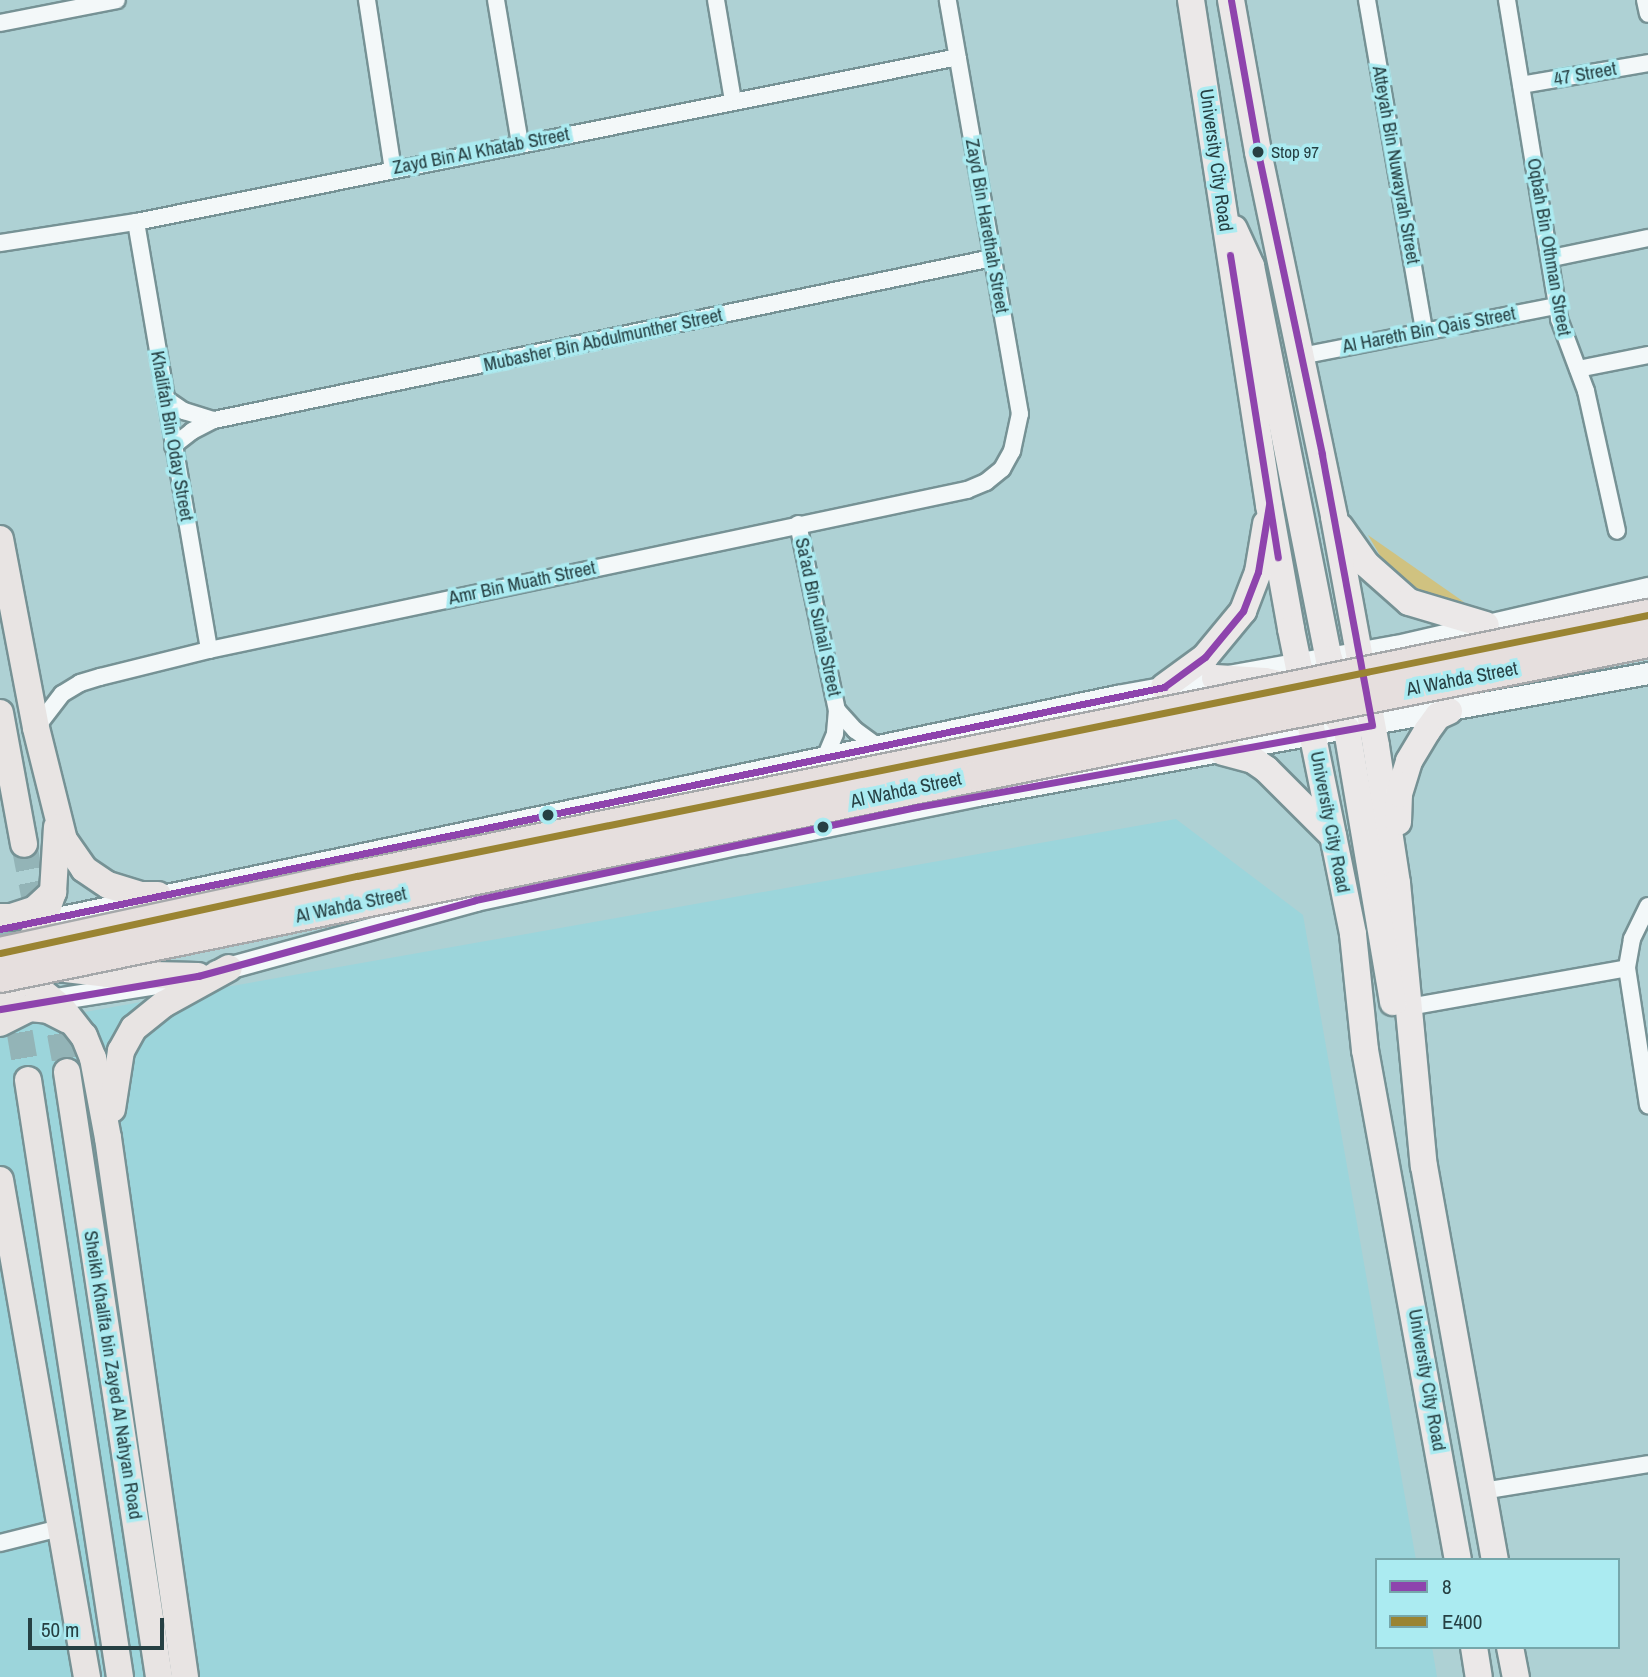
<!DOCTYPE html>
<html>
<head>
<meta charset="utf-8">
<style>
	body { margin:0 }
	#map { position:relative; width:1648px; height:1677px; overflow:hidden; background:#aed1d4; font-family:"Archivo Narrow",sans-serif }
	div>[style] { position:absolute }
	.built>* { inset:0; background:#9cd5db }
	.green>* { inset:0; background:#d0c280 }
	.trunk-tunnel>* { height:26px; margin-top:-13px; transform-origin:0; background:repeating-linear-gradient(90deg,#93b4b7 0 26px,transparent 0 39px) }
	.roads { filter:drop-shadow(2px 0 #769295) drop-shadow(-2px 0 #769295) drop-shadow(0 2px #769295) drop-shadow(0 -2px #769295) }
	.minor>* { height:16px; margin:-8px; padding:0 8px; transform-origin:8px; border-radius:8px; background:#f3f8f9 }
	.tertiary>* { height:21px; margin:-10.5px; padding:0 10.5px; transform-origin:10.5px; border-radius:10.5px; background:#f3f8f9 }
	.primary>* { height:26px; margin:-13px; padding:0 13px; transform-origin:13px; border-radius:13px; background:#ebe8e8 }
	.trunk>* { height:26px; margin:-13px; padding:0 13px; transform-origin:13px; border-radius:13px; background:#e8e4e3 }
	.bridges { filter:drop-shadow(2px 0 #a5a8aa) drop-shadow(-2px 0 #a5a8aa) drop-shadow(0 2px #a5a8aa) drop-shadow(0 -2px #a5a8aa) }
	.motorway-bridge>* { height:30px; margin:-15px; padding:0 15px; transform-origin:15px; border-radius:15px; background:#e6dfde }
	.bus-1>* { height:7px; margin:-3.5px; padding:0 3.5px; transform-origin:3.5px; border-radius:3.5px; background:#8e44ad }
	.bus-2>* { height:7px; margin:-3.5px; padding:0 3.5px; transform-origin:3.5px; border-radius:3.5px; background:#9a8432 }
	.dots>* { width:19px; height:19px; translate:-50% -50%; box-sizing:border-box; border:4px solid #abebf1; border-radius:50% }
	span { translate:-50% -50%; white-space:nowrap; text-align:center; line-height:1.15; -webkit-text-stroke:7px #abebf1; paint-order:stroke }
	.bus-label { font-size:17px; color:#264043 }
	.left { translate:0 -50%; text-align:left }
	.street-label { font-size:19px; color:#264043 }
	.legend { position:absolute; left:1375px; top:1558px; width:245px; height:91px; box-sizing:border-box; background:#abebf1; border:2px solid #76a7ab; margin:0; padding:9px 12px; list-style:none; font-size:21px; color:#264043 }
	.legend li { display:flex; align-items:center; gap:14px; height:35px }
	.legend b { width:35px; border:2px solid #76a7ab }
	.scale { position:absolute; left:28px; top:1618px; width:136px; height:32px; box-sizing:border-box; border:4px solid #264043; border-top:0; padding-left:9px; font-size:21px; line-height:24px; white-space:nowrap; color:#264043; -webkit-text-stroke:5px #abebf1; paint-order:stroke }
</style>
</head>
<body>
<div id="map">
	<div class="built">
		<div style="clip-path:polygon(1176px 819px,1303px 915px,1416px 1560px,1377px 1560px,1377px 1647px,1432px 1647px,1437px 1677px,0 1677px,0 1027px)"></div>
	</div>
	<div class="green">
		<div style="clip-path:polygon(1368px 535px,1464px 602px,1437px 597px,1412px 586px,1382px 559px)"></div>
	</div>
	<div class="trunk-tunnel">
		<div style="left:24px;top:844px;width:84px;rotate:79deg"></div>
		<div style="left:0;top:917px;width:165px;rotate:80.3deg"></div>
		<div style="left:53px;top:995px;width:78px;rotate:79.7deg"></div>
	</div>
	<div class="roads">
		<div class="minor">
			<div style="left:367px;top:0;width:171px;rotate:81.3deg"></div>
			<div style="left:496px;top:0;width:145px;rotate:80.5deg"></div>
			<div style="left:716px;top:0;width:102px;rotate:80.4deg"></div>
			<div style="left:1367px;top:0;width:336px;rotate:80.2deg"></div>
			<div style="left:1507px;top:0;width:323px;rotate:80.7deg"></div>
			<div style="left:1559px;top:319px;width:77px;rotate:69.4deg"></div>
			<div style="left:1586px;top:391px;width:143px;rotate:77.5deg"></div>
			<div style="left:1645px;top:0;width:14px;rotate:78deg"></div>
			<div style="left:0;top:23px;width:119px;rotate:-11.1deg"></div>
			<div style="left:1521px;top:85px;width:129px;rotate:-9.8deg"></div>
			<div style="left:136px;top:222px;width:434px;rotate:80.3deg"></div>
			<div style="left:0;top:243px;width:138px;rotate:-8.8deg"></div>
			<div style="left:136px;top:222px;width:838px;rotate:-11.35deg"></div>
			<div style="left:1552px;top:258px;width:98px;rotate:-11.8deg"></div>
			<div style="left:1301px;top:356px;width:261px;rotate:-11.1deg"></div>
			<div style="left:1578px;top:369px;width:71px;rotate:-11.3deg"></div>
			<div style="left:166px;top:399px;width:22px;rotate:34deg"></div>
			<div style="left:184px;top:411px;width:31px;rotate:17deg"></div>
			<div style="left:173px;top:446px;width:24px;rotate:-38deg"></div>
			<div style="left:192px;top:431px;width:25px;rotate:-27deg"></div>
			<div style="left:214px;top:420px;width:795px;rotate:-11.76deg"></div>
			<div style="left:798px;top:524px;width:190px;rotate:78.2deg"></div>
			<div style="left:837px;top:710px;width:24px;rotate:95deg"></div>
			<div style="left:835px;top:734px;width:25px;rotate:113deg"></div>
			<div style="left:837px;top:710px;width:27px;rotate:48deg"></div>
			<div style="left:855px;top:730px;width:27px;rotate:36deg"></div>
			<div style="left:36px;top:728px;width:43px;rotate:-52.6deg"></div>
			<div style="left:62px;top:694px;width:21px;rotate:-31deg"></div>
			<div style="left:80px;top:683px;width:21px;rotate:-17deg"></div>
			<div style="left:100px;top:677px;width:112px;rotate:-13.9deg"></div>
			<div style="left:209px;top:650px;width:775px;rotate:-11.92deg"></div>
			<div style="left:967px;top:490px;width:21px;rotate:-23deg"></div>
			<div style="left:986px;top:482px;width:21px;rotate:-39deg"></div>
			<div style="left:1002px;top:469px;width:21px;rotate:-61deg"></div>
			<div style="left:1012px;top:451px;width:38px;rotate:-78deg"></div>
			<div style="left:1020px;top:414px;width:420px;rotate:-99.9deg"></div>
			<div style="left:1648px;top:906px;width:37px;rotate:116deg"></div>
			<div style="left:1632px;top:939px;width:29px;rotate:100deg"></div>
			<div style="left:1627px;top:968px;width:139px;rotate:81.3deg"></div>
			<div style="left:1409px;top:1007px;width:221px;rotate:-10.1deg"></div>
			<div style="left:1482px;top:1491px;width:168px;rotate:-9.2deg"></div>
			<div style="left:0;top:1543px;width:62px;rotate:-14deg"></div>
		</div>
		<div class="tertiary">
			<div style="left:33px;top:923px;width:1108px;rotate:-11.83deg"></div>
			<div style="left:1117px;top:696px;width:283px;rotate:-10.2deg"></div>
			<div style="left:1396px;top:646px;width:259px;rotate:-13deg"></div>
			<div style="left:216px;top:971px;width:269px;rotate:-15.3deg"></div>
			<div style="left:475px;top:900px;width:273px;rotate:-12.1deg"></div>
			<div style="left:742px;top:843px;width:240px;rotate:-11.5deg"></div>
			<div style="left:977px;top:795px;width:682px;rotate:-10.3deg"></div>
			<div style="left:43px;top:1001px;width:115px;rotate:-9deg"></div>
		</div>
		<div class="primary">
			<div style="left:1191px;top:0;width:511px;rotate:81.22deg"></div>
			<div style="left:1269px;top:505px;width:126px;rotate:79.9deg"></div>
			<div style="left:1291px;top:629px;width:311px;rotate:78.5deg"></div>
			<div style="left:1353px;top:934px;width:117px;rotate:84.1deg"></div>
			<div style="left:1365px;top:1050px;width:518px;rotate:79.67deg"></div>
			<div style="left:1231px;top:0;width:154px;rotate:79.9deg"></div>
			<div style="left:1258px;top:152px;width:373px;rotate:78.2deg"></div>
			<div style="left:1334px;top:517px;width:233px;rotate:79.6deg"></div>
			<div style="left:1376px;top:746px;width:139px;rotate:81.3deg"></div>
			<div style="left:1397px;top:883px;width:284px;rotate:84.6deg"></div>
			<div style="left:1424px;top:1166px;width:400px;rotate:79.8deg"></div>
			<div style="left:1234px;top:229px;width:41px;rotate:65.3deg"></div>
			<div style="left:1251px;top:266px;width:401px;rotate:78.8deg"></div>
			<div style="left:1329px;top:659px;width:42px;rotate:69deg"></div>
			<div style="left:1340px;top:527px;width:45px;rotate:54.9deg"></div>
			<div style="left:1366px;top:564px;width:57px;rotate:41.5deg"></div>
			<div style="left:1409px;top:602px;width:80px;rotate:16.6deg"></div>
			<div style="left:1215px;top:678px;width:50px;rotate:3.4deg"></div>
			<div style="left:1265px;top:681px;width:39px;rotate:12deg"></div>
			<div style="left:1303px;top:689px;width:29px;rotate:34deg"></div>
			<div style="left:1327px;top:705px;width:32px;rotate:51deg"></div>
			<div style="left:1347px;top:730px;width:276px;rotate:80.4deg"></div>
			<div style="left:1164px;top:687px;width:51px;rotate:-36.2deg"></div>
			<div style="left:1205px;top:657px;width:60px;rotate:-50.4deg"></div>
			<div style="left:1243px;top:611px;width:42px;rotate:-69deg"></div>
			<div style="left:1258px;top:572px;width:49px;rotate:-80.5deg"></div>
			<div style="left:1223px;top:752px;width:31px;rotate:15deg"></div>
			<div style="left:1253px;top:760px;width:16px;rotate:35deg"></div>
			<div style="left:1266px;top:769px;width:95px;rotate:45deg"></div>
			<div style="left:1398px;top:822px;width:28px;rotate:-88deg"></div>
			<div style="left:1399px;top:794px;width:34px;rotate:-73deg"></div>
			<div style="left:1409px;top:761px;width:35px;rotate:-59deg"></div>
			<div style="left:1427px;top:731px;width:19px;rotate:-54deg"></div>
			<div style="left:1438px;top:716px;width:12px;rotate:-24deg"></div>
			<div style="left:1474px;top:1647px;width:30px;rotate:81deg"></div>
			<div style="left:1510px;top:1647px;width:31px;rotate:79deg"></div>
		</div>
		<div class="trunk">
			<div style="left:0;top:539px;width:192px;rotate:79.2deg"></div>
			<div style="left:36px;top:728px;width:115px;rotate:76deg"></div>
			<div style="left:64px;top:840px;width:35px;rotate:55deg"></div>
			<div style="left:84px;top:869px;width:29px;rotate:34deg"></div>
			<div style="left:108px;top:885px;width:34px;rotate:17deg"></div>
			<div style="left:141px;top:895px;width:17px"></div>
			<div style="left:0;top:713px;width:133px;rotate:79.6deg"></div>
			<div style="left:0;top:917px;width:11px"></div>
			<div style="left:11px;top:917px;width:25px;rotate:-18deg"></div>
			<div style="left:35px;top:909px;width:25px;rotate:-43deg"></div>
			<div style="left:19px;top:958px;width:44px;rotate:-57deg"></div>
			<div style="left:43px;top:921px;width:31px;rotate:-71deg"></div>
			<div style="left:53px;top:892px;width:65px;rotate:-86.5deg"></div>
			<div style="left:8px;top:965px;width:68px;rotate:38.4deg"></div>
			<div style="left:61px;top:1007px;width:37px;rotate:52deg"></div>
			<div style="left:84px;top:1036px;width:24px;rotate:68deg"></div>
			<div style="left:93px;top:1058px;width:81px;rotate:79.4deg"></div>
			<div style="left:108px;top:1138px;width:544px;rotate:81.87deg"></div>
			<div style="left:57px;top:968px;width:50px;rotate:6.8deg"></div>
			<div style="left:107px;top:974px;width:91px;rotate:1.3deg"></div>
			<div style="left:0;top:1007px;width:56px;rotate:-51.5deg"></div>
			<div style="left:0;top:1023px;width:34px;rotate:-27deg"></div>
			<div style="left:30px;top:1008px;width:18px;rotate:6deg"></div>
			<div style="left:48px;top:1010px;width:22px;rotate:27deg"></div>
			<div style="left:67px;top:1072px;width:612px;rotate:81.35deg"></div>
			<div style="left:28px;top:1080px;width:604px;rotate:81.24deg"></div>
			<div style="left:112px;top:1109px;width:59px;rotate:-81.2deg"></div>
			<div style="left:121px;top:1051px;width:26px;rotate:-61deg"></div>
			<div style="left:134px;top:1028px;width:38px;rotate:-39deg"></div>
			<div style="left:164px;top:1004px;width:74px;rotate:-29deg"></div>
			<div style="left:0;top:1180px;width:505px;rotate:80.07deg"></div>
		</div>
	</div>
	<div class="bridges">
		<div class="motorway-bridge">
			<div style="left:0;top:953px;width:365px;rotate:-12.2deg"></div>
			<div style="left:357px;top:876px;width:1317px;rotate:-11.43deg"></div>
			<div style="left:0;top:977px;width:997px;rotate:-11.63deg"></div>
			<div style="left:977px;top:776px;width:684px;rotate:-11.29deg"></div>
		</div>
	</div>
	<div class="bus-1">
		<div style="left:1230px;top:255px;width:306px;rotate:81deg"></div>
		<div style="left:0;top:929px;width:1189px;rotate:-11.74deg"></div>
		<div style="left:1164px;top:687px;width:51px;rotate:-36.2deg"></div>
		<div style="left:1205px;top:657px;width:60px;rotate:-50.4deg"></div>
		<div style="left:1243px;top:611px;width:42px;rotate:-69deg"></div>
		<div style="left:1258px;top:572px;width:68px;rotate:-80.7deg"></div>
		<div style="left:0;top:1009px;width:201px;rotate:-9.5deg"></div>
		<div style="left:198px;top:976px;width:287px;rotate:-15.3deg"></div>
		<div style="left:475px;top:900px;width:452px;rotate:-11.9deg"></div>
		<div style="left:917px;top:807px;width:462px;rotate:-10.2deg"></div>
		<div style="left:1372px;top:725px;width:276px;rotate:-100.5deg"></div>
		<div style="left:1322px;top:454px;width:309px;rotate:-102deg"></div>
		<div style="left:1258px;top:152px;width:154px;rotate:-100.1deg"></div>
	</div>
	<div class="bus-2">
		<div style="left:0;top:953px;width:365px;rotate:-12.2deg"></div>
		<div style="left:357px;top:876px;width:1317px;rotate:-11.43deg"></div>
	</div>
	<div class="dots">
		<div style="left:1258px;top:152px;background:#264043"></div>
		<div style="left:548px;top:815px;background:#264043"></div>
		<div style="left:823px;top:827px;background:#264043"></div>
	</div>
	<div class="bus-label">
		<span class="left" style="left:1271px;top:152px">Stop 97</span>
	</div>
	<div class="street-label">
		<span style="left:1585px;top:74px;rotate:-10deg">47 Street</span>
		<span style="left:481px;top:151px;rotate:-11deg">Zayd Bin Al Khatab Street</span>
		<span style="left:1216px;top:160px;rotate:82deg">University City Road</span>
		<span style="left:1396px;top:165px;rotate:80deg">Atteyah Bin Nuwayrah Street</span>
		<span style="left:987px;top:226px;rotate:80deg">Zayd Bin Harethah Street</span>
		<span style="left:1549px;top:247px;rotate:80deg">Oqbah Bin Othman Street</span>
		<span style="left:1429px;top:330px;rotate:-11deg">Al Hareth Bin Qais Street</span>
		<span style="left:603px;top:340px;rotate:-12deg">Mubasher Bin Abdulmunther Street</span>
		<span style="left:172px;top:436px;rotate:80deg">Khalifah Bin Oday Street</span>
		<span style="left:522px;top:583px;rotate:-12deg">Amr Bin Muath Street</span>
		<span style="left:818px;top:617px;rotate:78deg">Sa'ad Bin Suhail Street</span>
		<span style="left:1462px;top:679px;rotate:-11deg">Al Wahda Street</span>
		<span style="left:906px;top:790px;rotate:-12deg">Al Wahda Street</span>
		<span style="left:1330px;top:822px;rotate:79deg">University City Road</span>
		<span style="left:351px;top:905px;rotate:-12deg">Al Wahda Street</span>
		<span style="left:113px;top:1375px;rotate:81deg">Sheikh Khalifa bin Zayed Al Nahyan Road</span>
		<span style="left:1427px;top:1380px;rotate:80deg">University City Road</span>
	</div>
	<ul class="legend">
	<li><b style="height:9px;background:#8e44ad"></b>8</li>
	<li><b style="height:9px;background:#9a8432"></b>E400</li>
	</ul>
	<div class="scale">50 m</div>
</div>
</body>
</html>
